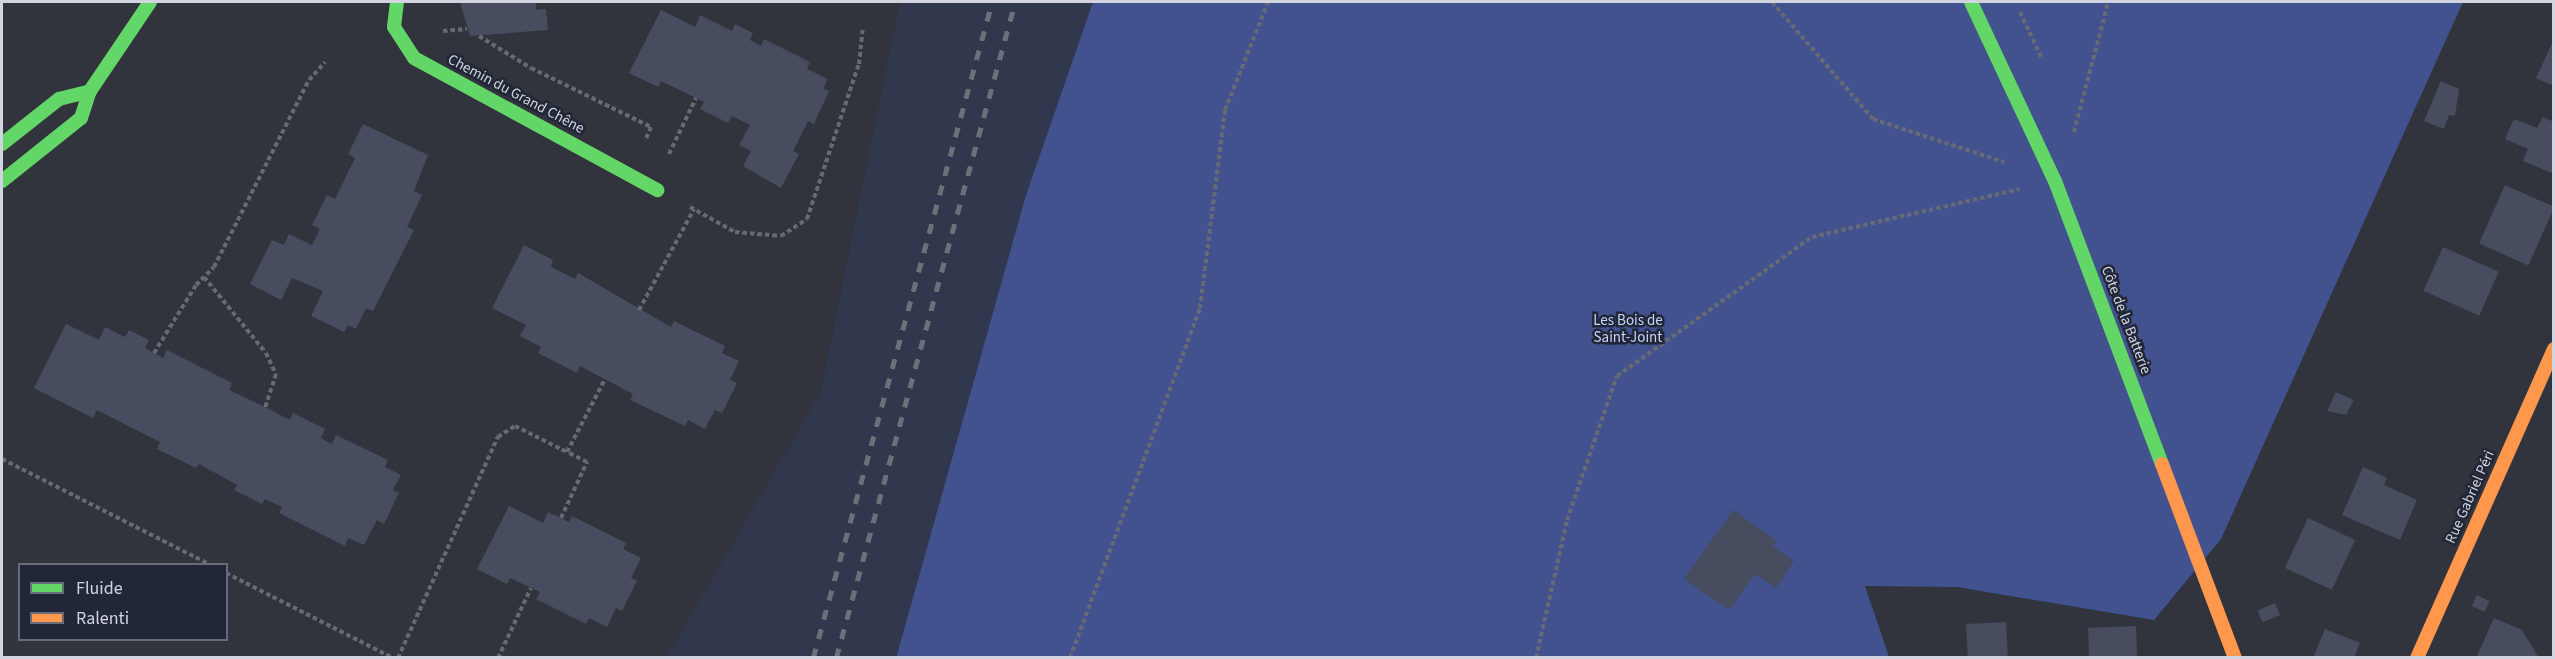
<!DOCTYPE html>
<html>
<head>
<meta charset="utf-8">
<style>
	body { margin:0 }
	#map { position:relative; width:2555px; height:659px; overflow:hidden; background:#31343d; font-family:"Source Sans 3",sans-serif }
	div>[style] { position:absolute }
	.built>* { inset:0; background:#31374c }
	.green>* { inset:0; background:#41528e }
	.building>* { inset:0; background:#474c5e; transform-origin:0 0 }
	.path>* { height:4px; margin-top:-2px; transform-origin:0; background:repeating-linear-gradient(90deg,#676a73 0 4.5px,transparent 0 7.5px) }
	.fast>* { height:14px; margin:-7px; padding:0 7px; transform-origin:7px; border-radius:7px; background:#63d668 }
	.slow>* { height:14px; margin:-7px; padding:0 7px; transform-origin:7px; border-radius:7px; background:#ff974d }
	.rail>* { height:4.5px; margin-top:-2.25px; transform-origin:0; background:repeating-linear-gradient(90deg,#6c7078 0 10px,transparent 0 20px) }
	span { translate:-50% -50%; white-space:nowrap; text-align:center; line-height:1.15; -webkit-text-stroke:5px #222737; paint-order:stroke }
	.street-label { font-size:15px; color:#d1d4df }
	.park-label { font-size:15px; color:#c5d4fe }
	.frame { position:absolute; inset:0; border:3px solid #d1d4df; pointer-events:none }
	.legend { position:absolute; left:18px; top:563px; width:210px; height:78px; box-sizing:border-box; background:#222737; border:2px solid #686c7a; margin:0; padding:8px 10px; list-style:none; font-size:18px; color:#d1d4df }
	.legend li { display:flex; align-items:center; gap:12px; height:30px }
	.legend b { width:30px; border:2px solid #686c7a }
</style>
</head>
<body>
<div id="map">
	<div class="built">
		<div style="clip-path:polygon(900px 2px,1093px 2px,1026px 195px,896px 657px,666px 658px,821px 392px)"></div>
	</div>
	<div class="green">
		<div style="clip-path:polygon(1093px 2px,2463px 2px,2221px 539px,2154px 620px,1957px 587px,1865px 586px,1889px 657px,896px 658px,1026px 195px)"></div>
	</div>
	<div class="building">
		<div style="clip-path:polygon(460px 2px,536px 2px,536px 10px,546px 9px,548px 30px,470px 36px)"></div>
		<div style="clip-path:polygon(661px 10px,695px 27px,700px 15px,732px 31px,735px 24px,753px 33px,750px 40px,761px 46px,764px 39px,810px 62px,807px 69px,828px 79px,823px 89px,829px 91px,814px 124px,808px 121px,793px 151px,799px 154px,781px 188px,743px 166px,751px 151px,739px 145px,750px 125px,732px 116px,728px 123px,700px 109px,704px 102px,661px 81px,658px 87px,629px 73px)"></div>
		<div style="clip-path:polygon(2554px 39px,2554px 86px,2536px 78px)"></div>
		<div style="clip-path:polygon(2441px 81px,2459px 89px,2455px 116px,2449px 115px,2444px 129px,2424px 121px)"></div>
		<div style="clip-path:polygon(2543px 117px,2554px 122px,2554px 174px,2523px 161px,2528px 149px,2505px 139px,2514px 119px,2537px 128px)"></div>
		<div style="clip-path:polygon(363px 124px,428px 155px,414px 191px,422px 195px,407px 227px,414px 230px,373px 311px,366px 308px,356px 329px,348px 325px,344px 332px,311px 316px,323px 291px,292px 278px,281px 300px,250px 284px,272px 240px,284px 245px,289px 234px,312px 245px,320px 229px,312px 225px,327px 195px,335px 199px,355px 158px,348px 154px)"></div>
		<div style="left:2505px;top:185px;width:54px;height:64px;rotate:24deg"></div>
		<div style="clip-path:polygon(524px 245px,553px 260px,551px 267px,575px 279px,578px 273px,671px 327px,674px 321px,725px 346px,722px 353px,739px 361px,730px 380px,737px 383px,722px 413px,715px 410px,705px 429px,688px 420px,685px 426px,630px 400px,633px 394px,580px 366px,577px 373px,538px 353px,541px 347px,520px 336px,526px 325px,492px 308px)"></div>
		<div style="left:2443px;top:247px;width:61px;height:48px;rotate:24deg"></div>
		<div style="clip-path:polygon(66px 324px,99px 340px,105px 327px,125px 337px,129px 330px,149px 340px,145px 348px,163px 358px,167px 350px,232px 383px,229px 390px,265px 407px,290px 420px,293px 413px,325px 429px,321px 438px,326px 441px,332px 444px,336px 435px,388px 460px,385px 467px,401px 475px,393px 490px,399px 493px,384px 524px,377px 520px,364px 545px,348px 538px,345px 546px,279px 513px,282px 507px,265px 499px,262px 504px,234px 490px,237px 485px,199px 464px,196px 468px,157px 449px,160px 442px,97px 410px,93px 418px,34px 388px)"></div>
		<div style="clip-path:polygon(2336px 392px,2354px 400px,2346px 415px,2327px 411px)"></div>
		<div style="clip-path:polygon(2363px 467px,2387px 478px,2384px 485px,2417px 500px,2400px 540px,2342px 515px)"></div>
		<div style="clip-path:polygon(509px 506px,543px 523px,548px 512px,569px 522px,572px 516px,626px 543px,623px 549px,641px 558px,631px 578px,637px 581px,622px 611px,616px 608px,607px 627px,589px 618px,586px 624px,536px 599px,540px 592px,510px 578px,507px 584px,477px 569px)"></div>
		<div style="clip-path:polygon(1733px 510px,1777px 541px,1773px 546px,1794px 561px,1776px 588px,1755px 574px,1729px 610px,1684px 579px)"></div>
		<div style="left:2308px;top:518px;width:52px;height:55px;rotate:25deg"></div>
		<div style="left:2477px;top:595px;width:14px;height:12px;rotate:25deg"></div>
		<div style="left:2275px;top:603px;width:13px;height:19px;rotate:67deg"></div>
		<div style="clip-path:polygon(2494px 618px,2522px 630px,2539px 658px,2476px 658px)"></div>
		<div style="left:2006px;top:622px;width:36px;height:40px;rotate:87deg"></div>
		<div style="left:2136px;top:626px;width:32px;height:48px;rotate:88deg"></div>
		<div style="clip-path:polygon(2325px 629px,2360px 643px,2354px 658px,2313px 658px)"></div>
	</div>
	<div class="path">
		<div style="left:1772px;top:2px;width:155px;rotate:49.2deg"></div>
		<div style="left:1873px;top:119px;width:138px;rotate:18.2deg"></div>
		<div style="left:2020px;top:12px;width:52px;rotate:64.9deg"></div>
		<div style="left:443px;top:31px;width:24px;rotate:-5deg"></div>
		<div style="left:479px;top:36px;width:61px;rotate:31.6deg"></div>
		<div style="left:531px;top:68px;width:134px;rotate:26.2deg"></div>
		<div style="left:651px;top:127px;width:15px;rotate:113deg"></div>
		<div style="left:2074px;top:132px;width:134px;rotate:-75.3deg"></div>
		<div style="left:669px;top:154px;width:62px;rotate:-64.3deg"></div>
		<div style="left:690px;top:207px;width:51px;rotate:29.1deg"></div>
		<div style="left:735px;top:232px;width:46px;rotate:5deg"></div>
		<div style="left:781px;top:236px;width:31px;rotate:-33deg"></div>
		<div style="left:807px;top:219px;width:163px;rotate:-71.5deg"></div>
		<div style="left:859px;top:64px;width:36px;rotate:-84deg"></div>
		<div style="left:204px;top:277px;width:98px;rotate:50.8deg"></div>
		<div style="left:266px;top:353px;width:23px;rotate:65deg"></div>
		<div style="left:276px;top:374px;width:35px;rotate:108deg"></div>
		<div style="left:639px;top:310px;width:115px;rotate:-61.4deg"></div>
		<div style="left:154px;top:353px;width:80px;rotate:-58.3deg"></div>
		<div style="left:196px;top:285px;width:25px;rotate:-45deg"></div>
		<div style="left:214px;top:267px;width:210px;rotate:-63.1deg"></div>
		<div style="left:309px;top:80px;width:24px;rotate:-48deg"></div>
		<div style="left:2px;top:459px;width:232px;rotate:26.9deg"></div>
		<div style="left:561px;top:518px;width:62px;rotate:-65.1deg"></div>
		<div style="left:587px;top:462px;width:22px;rotate:-153deg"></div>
		<div style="left:567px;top:452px;width:82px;rotate:-62.5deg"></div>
		<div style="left:226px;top:573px;width:187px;rotate:27deg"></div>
		<div style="left:398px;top:658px;width:243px;rotate:-65.7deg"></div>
		<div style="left:498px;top:437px;width:20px;rotate:-33deg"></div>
		<div style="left:515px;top:426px;width:58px;rotate:26.6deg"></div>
		<div style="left:498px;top:658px;width:77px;rotate:-64.8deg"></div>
		<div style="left:1070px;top:658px;width:373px;rotate:-69.6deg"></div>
		<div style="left:1200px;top:308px;width:200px;rotate:-82.8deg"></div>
		<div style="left:1225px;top:110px;width:116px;rotate:-68.3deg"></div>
		<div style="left:1536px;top:658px;width:141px;rotate:-77.3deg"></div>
		<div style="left:1567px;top:520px;width:152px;rotate:-70.9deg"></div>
		<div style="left:1617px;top:376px;width:239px;rotate:-35.5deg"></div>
		<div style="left:1812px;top:237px;width:213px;rotate:-13deg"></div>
	</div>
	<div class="fast">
		<div style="left:397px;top:2px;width:25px;rotate:97deg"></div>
		<div style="left:394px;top:27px;width:37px;rotate:57deg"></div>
		<div style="left:414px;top:58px;width:277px;rotate:28.5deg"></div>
		<div style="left:1971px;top:2px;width:198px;rotate:64.9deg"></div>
		<div style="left:2055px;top:181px;width:303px;rotate:69.3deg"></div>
		<div style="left:2px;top:144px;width:73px;rotate:-38.3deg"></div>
		<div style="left:59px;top:99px;width:32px;rotate:-14deg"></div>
		<div style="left:2px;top:181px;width:101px;rotate:-38.6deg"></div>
		<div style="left:81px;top:118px;width:28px;rotate:-72deg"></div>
		<div style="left:90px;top:91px;width:107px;rotate:-56deg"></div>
	</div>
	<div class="slow">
		<div style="left:2162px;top:464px;width:207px;rotate:69.4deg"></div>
		<div style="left:2417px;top:658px;width:338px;rotate:-66.1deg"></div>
	</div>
	<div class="rail">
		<div style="left:813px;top:658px;width:680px;rotate:-74.74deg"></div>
		<div style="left:836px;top:658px;width:680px;rotate:-74.74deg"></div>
	</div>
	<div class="street-label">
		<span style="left:516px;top:94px;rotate:28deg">Chemin du Grand Chêne</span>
		<span style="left:2126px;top:320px;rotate:69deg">Côte de la Batterie</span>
		<span style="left:2470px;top:497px;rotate:-66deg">Rue Gabriel Péri</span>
	</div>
	<div class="park-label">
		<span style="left:1628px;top:329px">Les Bois de<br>Saint-Joint</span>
	</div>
	<div class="frame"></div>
	<ul class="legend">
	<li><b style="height:8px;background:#63d668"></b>Fluide</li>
	<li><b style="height:8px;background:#ff974d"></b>Ralenti</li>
	</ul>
</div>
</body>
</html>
